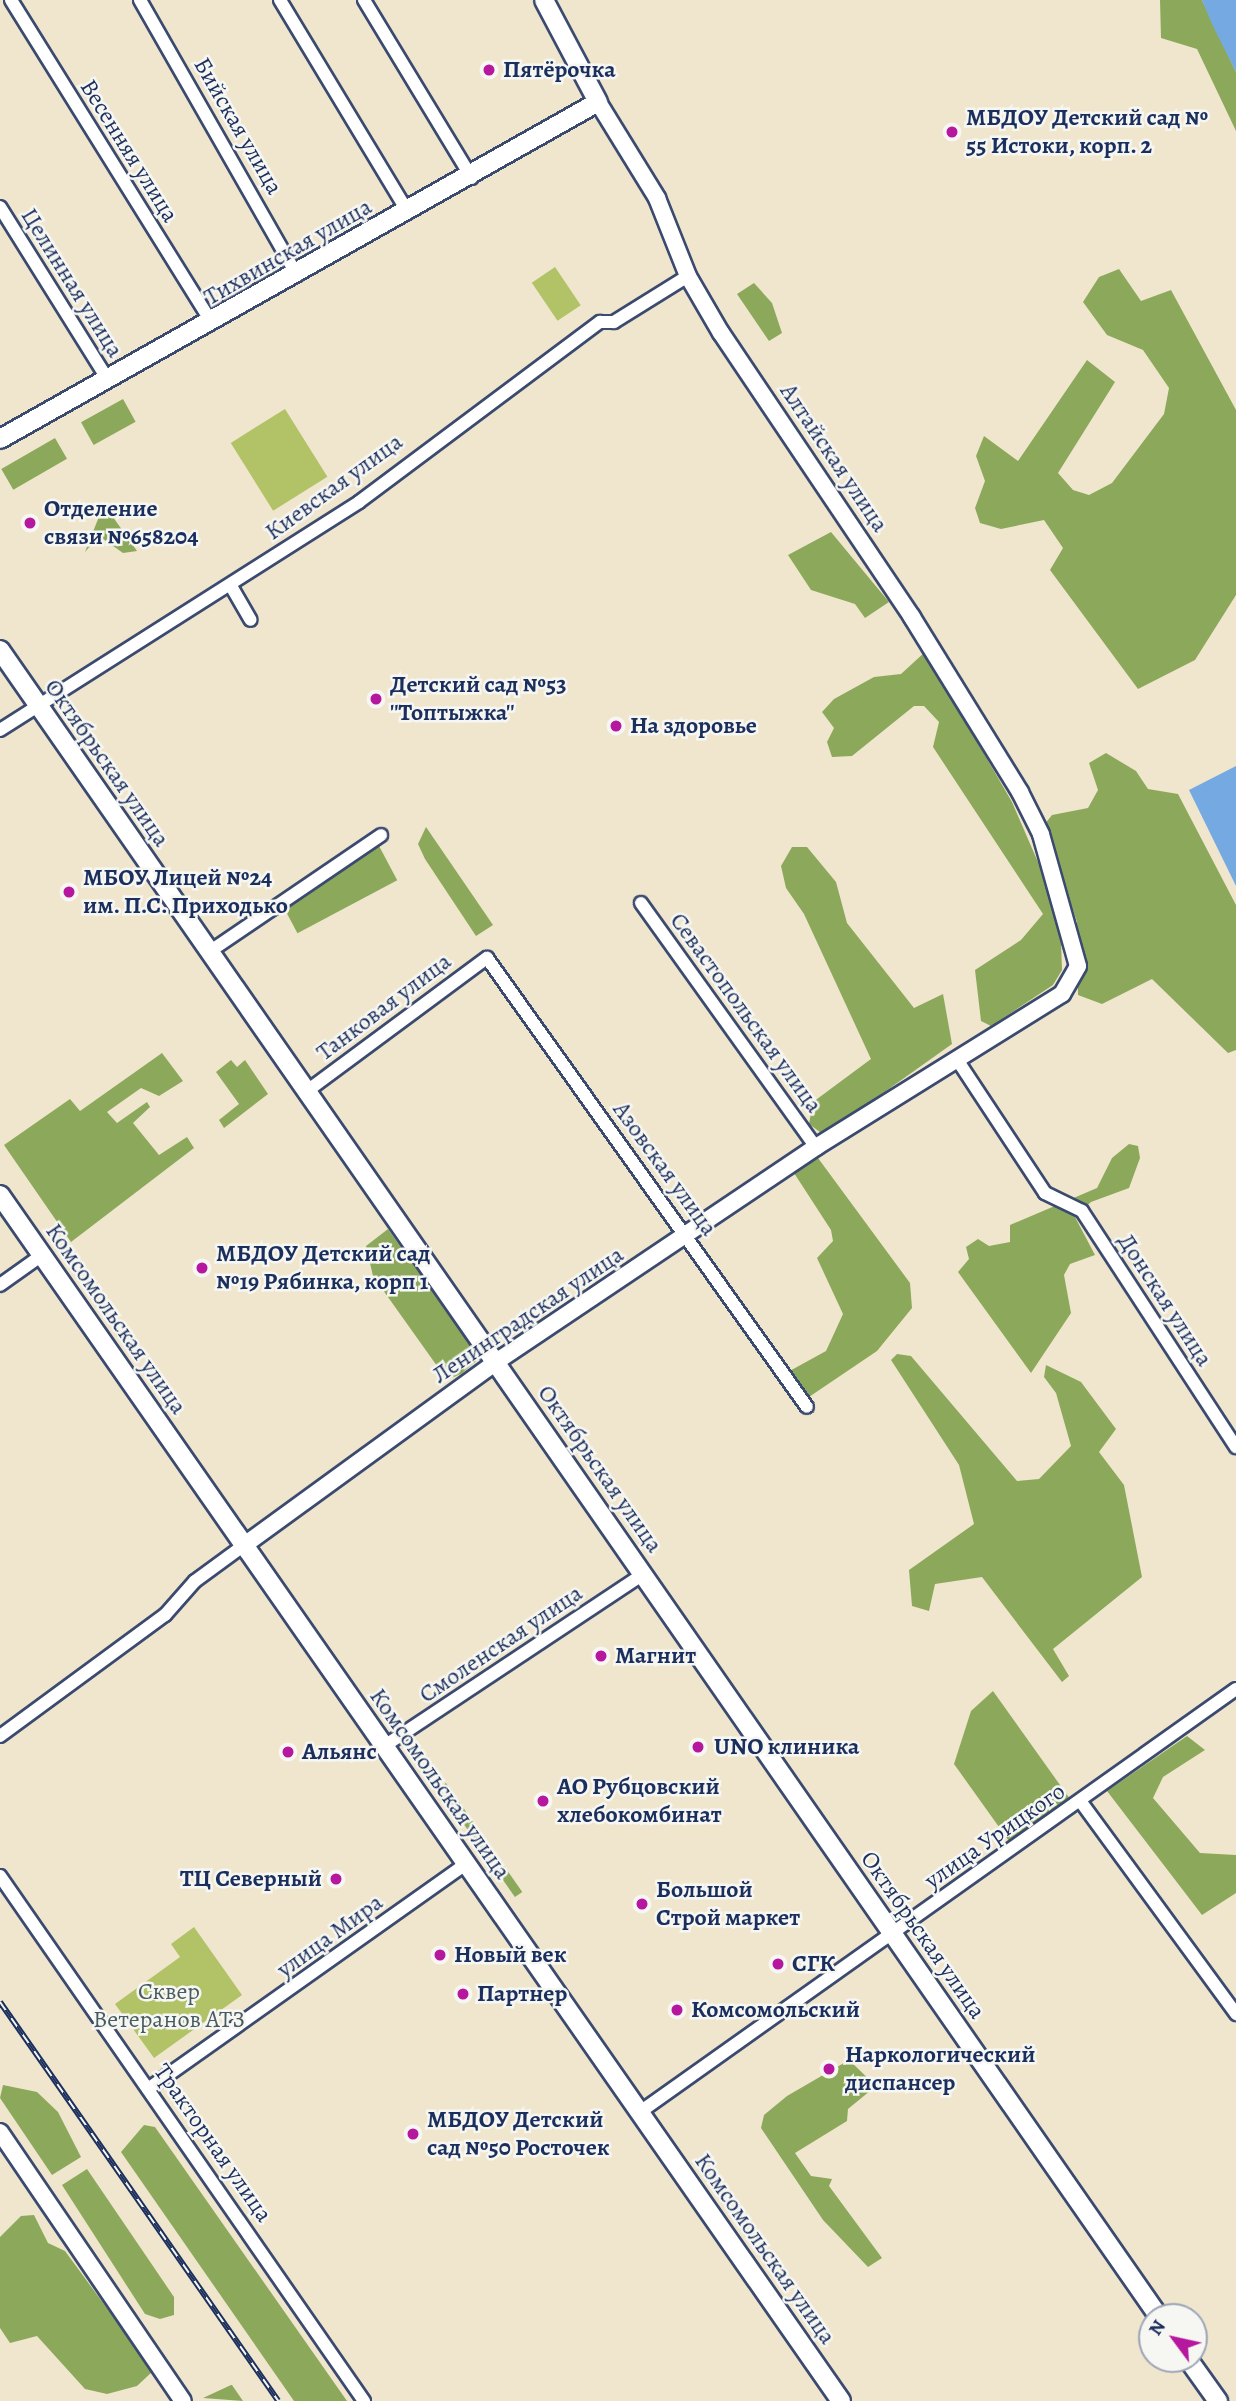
<!DOCTYPE html>
<html>
<head>
<meta charset="utf-8">
<style>
	body { margin:0 }
	#map { position:relative; width:1236px; height:2401px; overflow:hidden; background:#f0e6ce; font-family:Alegreya,serif }
	div>[style] { position:absolute }
	.green>* { inset:0; background:#b1c366; transform-origin:0 0 }
	.forest>* { inset:0; background:#8ca95b; transform-origin:0 0 }
	.water>* { inset:0; background:#74a9e1 }
	.roads { filter:drop-shadow(2px 0 #3b4a6f) drop-shadow(-2px 0 #3b4a6f) drop-shadow(0 2px #3b4a6f) drop-shadow(0 -2px #3b4a6f) }
	.minor>* { height:12px; margin:-6px; padding:0 6px; transform-origin:6px; border-radius:6px; background:#fff }
	.tertiary>* { height:16px; margin:-8px; padding:0 8px; transform-origin:8px; border-radius:8px; background:#fff }
	.secondary>* { height:18px; margin:-9px; padding:0 9px; transform-origin:9px; border-radius:9px; background:#fff }
	.rail>* { height:6px; margin-top:-3px; transform-origin:0; background:repeating-linear-gradient(90deg,#f6f6f2 0 10px,#1b2f5e 0 20px); box-sizing:border-box; border-block:2px solid #1b2f5e }
	.dots>* { width:19px; height:19px; translate:-50% -50%; box-sizing:border-box; border:4px solid #f6f6f2; border-radius:50% }
	span { translate:-50% -50%; white-space:nowrap; text-align:center; line-height:1.15; -webkit-text-stroke:5px #f6f6f2; paint-order:stroke }
	.poi-label { font-size:24px; color:#1b2f5e; font-weight:700 }
	.left { translate:0 -50%; text-align:left }
	.right { translate:-100% -50%; text-align:right }
	.street-label { font-size:24px; color:#1b2f5e }
	.park-label { font-size:24px; color:#485b60 }
	.north { position:absolute; left:1138px; top:2303px; width:70px; height:70px; box-sizing:border-box; background:#f6f6f2; border:2px solid #9ea6b7; border-radius:50%; rotate:303deg; font-size:19px; font-weight:700; line-height:28px; text-align:center; color:#1b2f5e }
	.north::after { content:''; display:block; margin:auto; width:24px; height:32px; background:#b5179e; clip-path:polygon(50% 0,100% 100%,50% 72%,0 100%) }
</style>
</head>
<body>
<div id="map">
	<div class="green">
		<div style="left:555px;top:267px;width:46px;height:28px;rotate:56deg"></div>
		<div style="left:285px;top:409px;width:80px;height:64px;rotate:58deg"></div>
		<div style="clip-path:polygon(194px 1927px,242px 1995px,154px 2058px,115px 2004px,180px 1957px,171px 1944px)"></div>
	</div>
	<div class="forest">
		<div style="clip-path:polygon(1160px 0,1202px 0,1236px 72px,1236px 131px,1197px 49px,1161px 38px)"></div>
		<div style="clip-path:polygon(1119px 269px,1141px 301px,1171px 290px,1236px 410px,1236px 595px,1195px 660px,1138px 689px,1050px 570px,1063px 548px,1044px 520px,1001px 529px,980px 523px,975px 508px,985px 481px,976px 456px,984px 436px,1018px 461px,1087px 360px,1115px 382px,1058px 473px,1073px 490px,1089px 495px,1112px 483px,1164px 414px,1169px 388px,1143px 350px,1107px 335px,1083px 302px,1099px 277px)"></div>
		<div style="clip-path:polygon(754px 283px,772px 303px,782px 333px,769px 341px,737px 294px)"></div>
		<div style="left:123px;top:399px;width:26px;height:48px;rotate:61deg"></div>
		<div style="left:55px;top:438px;width:24px;height:62px;rotate:60deg"></div>
		<div style="clip-path:polygon(102px 509px,108px 510px,137px 551px,123px 553px,99px 536px,85px 552px)"></div>
		<div style="clip-path:polygon(831px 532px,889px 602px,865px 618px,855px 604px,811px 590px,788px 555px)"></div>
		<div style="clip-path:polygon(925px 652px,1012px 802px,1060px 913px,1062px 970px,1053px 985px,991px 1026px,981px 1021px,975px 970px,1021px 940px,1043px 914px,933px 747px,939px 722px,924px 706px,914px 706px,852px 756px,832px 757px,827px 742px,834px 728px,822px 712px,834px 699px,874px 677px,901px 674px)"></div>
		<div style="clip-path:polygon(1106px 753px,1136px 771px,1148px 789px,1178px 794px,1236px 905px,1236px 1050px,1228px 1053px,1152px 979px,1102px 1004px,1078px 995px,1077px 922px,1044px 825px,1052px 815px,1088px 808px,1098px 790px,1089px 763px)"></div>
		<div style="clip-path:polygon(426px 827px,493px 925px,476px 936px,425px 859px,418px 844px)"></div>
		<div style="left:378px;top:844px;width:41px;height:113px;rotate:62deg"></div>
		<div style="clip-path:polygon(792px 847px,807px 847px,836px 882px,847px 923px,914px 1008px,943px 994px,952px 1044px,824px 1135px,809px 1124px,813px 1102px,871px 1059px,804px 914px,786px 888px,781px 866px)"></div>
		<div style="clip-path:polygon(162px 1053px,183px 1081px,159px 1096px,141px 1088px,107px 1112px,117px 1123px,147px 1102px,150px 1107px,133px 1123px,159px 1155px,187px 1137px,194px 1148px,71px 1242px,4px 1145px,70px 1099px,80px 1111px)"></div>
		<div style="clip-path:polygon(231px 1060px,237px 1067px,245px 1060px,268px 1094px,224px 1128px,219px 1120px,239px 1104px,216px 1072px)"></div>
		<div style="clip-path:polygon(1129px 1144px,1138px 1146px,1140px 1158px,1129px 1188px,1091px 1202px,1075px 1217px,1095px 1255px,1070px 1264px,1064px 1275px,1071px 1313px,1031px 1373px,958px 1272px,969px 1259px,966px 1247px,978px 1239px,989px 1246px,1010px 1242px,1010px 1225px,1097px 1188px,1112px 1158px)"></div>
		<div style="clip-path:polygon(818px 1158px,910px 1283px,912px 1308px,877px 1351px,806px 1399px,786px 1373px,826px 1351px,843px 1314px,817px 1258px,833px 1241px,831px 1230px,794px 1173px)"></div>
		<div style="clip-path:polygon(388px 1229px,480px 1358px,461px 1374px,447px 1380px,373px 1276px,366px 1246px)"></div>
		<div style="clip-path:polygon(897px 1354px,911px 1356px,1017px 1481px,1039px 1479px,1071px 1446px,1056px 1393px,1044px 1377px,1046px 1365px,1081px 1382px,1116px 1429px,1099px 1452px,1124px 1485px,1142px 1577px,1053px 1649px,1069px 1676px,1062px 1682px,982px 1577px,935px 1584px,929px 1611px,912px 1606px,909px 1570px,974px 1524px,959px 1465px,891px 1360px)"></div>
		<div style="clip-path:polygon(993px 1691px,1075px 1806px,1014px 1848px,954px 1764px,971px 1711px)"></div>
		<div style="clip-path:polygon(1187px 1736px,1205px 1750px,1163px 1777px,1153px 1798px,1200px 1853px,1236px 1855px,1236px 1893px,1202px 1915px,1107px 1791px)"></div>
		<div style="left:446px;top:1783px;width:133px;height:9px;rotate:55deg"></div>
		<div style="clip-path:polygon(849px 2060px,876px 2086px,848px 2109px,847px 2121px,795px 2153px,811px 2176px,832px 2179px,829px 2186px,882px 2258px,868px 2267px,823px 2220px,761px 2128px,764px 2115px,787px 2096px)"></div>
		<div style="clip-path:polygon(3px 2085px,37px 2092px,58px 2112px,81px 2157px,52px 2175px,0 2098px)"></div>
		<div style="clip-path:polygon(144px 2125px,155px 2127px,347px 2401px,294px 2401px,121px 2152px)"></div>
		<div style="clip-path:polygon(87px 2169px,174px 2297px,174px 2315px,160px 2319px,145px 2314px,62px 2185px)"></div>
		<div style="clip-path:polygon(34px 2215px,48px 2243px,65px 2251px,153px 2371px,137px 2386px,107px 2394px,85px 2389px,37px 2336px,10px 2343px,0 2328px,0 2237px,21px 2216px)"></div>
		<div style="clip-path:polygon(232px 2385px,243px 2401px,203px 2398px,231px 2385px)"></div>
	</div>
	<div class="water">
		<div style="clip-path:polygon(1202px 0,1236px 0,1236px 72px,1212px 24px)"></div>
		<div style="clip-path:polygon(1236px 766px,1236px 886px,1189px 790px)"></div>
	</div>
	<div class="roads">
		<div class="minor">
			<div style="left:11px;top:0;width:380px;rotate:58.1deg"></div>
			<div style="left:140px;top:0;width:317px;rotate:60.3deg"></div>
			<div style="left:280px;top:0;width:248px;rotate:58.9deg"></div>
			<div style="left:364px;top:0;width:208px;rotate:58.8deg"></div>
			<div style="left:0;top:207px;width:204px;rotate:58deg"></div>
			<div style="left:231px;top:586px;width:39px;rotate:60deg"></div>
			<div style="left:0;top:730px;width:425px;rotate:-32.4deg"></div>
			<div style="left:359px;top:502px;width:301px;rotate:-36.8deg"></div>
			<div style="left:600px;top:322px;width:14px"></div>
			<div style="left:614px;top:322px;width:87px;rotate:-31.9deg"></div>
			<div style="left:641px;top:903px;width:300px;rotate:54.4deg"></div>
			<div style="left:209px;top:952px;width:208px;rotate:-34.2deg"></div>
			<div style="left:958px;top:1061px;width:158px;rotate:56.6deg"></div>
			<div style="left:1045px;top:1193px;width:41px;rotate:25.9deg"></div>
			<div style="left:1082px;top:1211px;width:282px;rotate:56.9deg"></div>
			<div style="left:307px;top:1091px;width:224px;rotate:-36.5deg"></div>
			<div style="left:487px;top:958px;width:551px;rotate:54.52deg"></div>
			<div style="left:0;top:1285px;width:52px;rotate:-35.5deg"></div>
			<div style="left:0;top:1736px;width:205px;rotate:-36.3deg"></div>
			<div style="left:165px;top:1615px;width:45px;rotate:-48.6deg"></div>
			<div style="left:195px;top:1581px;width:59px;rotate:-36.1deg"></div>
			<div style="left:383px;top:1747px;width:312px;rotate:-33.6deg"></div>
			<div style="left:1081px;top:1802px;width:263px;rotate:53.8deg"></div>
			<div style="left:0;top:1876px;width:639px;rotate:55.27deg"></div>
			<div style="left:148px;top:2089px;width:390px;rotate:-35.3deg"></div>
			<div style="left:640px;top:2112px;width:731px;rotate:-35.36deg"></div>
		</div>
		<div class="tertiary">
			<div style="left:243px;top:1546px;width:313px;rotate:-36deg"></div>
			<div style="left:496px;top:1362px;width:386px;rotate:-33.9deg"></div>
			<div style="left:816px;top:1147px;width:290px;rotate:-31.9deg"></div>
			<div style="left:1062px;top:994px;width:32px;rotate:-60deg"></div>
			<div style="left:1078px;top:966px;width:137px;rotate:-105.7deg"></div>
			<div style="left:1041px;top:834px;width:47px;rotate:-116.6deg"></div>
			<div style="left:1020px;top:792px;width:206px;rotate:-121.7deg"></div>
			<div style="left:912px;top:617px;width:342px;rotate:-123.9deg"></div>
			<div style="left:721px;top:333px;width:66px;rotate:-120.1deg"></div>
			<div style="left:688px;top:276px;width:84px;rotate:-111.7deg"></div>
			<div style="left:657px;top:198px;width:113px;rotate:-121.6deg"></div>
			<div style="left:0;top:2132px;width:325px;rotate:55.8deg"></div>
		</div>
		<div class="secondary">
			<div style="left:0;top:439px;width:686px;rotate:-29.4deg"></div>
			<div style="left:598px;top:102px;width:115px;rotate:-117.9deg"></div>
			<div style="left:0;top:650px;width:2030px;rotate:55.19deg"></div>
			<div style="left:0;top:1195px;width:1470px;rotate:55.11deg"></div>
			<div style="left:1188px;top:2359px;width:52px;rotate:54.5deg"></div>
		</div>
	</div>
	<div class="rail">
		<div style="left:0;top:2002px;width:486px;rotate:55.1deg"></div>
	</div>
	<div class="dots">
		<div style="left:489px;top:70px;background:#b5179e"></div>
		<div style="left:952px;top:132px;background:#b5179e"></div>
		<div style="left:30px;top:523px;background:#b5179e"></div>
		<div style="left:376px;top:699px;background:#b5179e"></div>
		<div style="left:616px;top:726px;background:#b5179e"></div>
		<div style="left:69px;top:892px;background:#b5179e"></div>
		<div style="left:202px;top:1268px;background:#b5179e"></div>
		<div style="left:601px;top:1656px;background:#b5179e"></div>
		<div style="left:698px;top:1747px;background:#b5179e"></div>
		<div style="left:288px;top:1752px;background:#b5179e"></div>
		<div style="left:543px;top:1801px;background:#b5179e"></div>
		<div style="left:336px;top:1879px;background:#b5179e"></div>
		<div style="left:642px;top:1904px;background:#b5179e"></div>
		<div style="left:440px;top:1955px;background:#b5179e"></div>
		<div style="left:778px;top:1964px;background:#b5179e"></div>
		<div style="left:463px;top:1994px;background:#b5179e"></div>
		<div style="left:677px;top:2010px;background:#b5179e"></div>
		<div style="left:829px;top:2069px;background:#b5179e"></div>
		<div style="left:413px;top:2134px;background:#b5179e"></div>
	</div>
	<div class="poi-label">
		<span class="left" style="left:503px;top:70px">Пятёрочка</span>
		<span class="left" style="left:966px;top:132px">МБДОУ Детский сад №<br>55 Истоки, корп. 2</span>
		<span class="left" style="left:44px;top:523px">Отделение<br>связи №658204</span>
		<span class="left" style="left:390px;top:699px">Детский сад №53<br>''Топтыжка''</span>
		<span class="left" style="left:630px;top:726px">На здоровье</span>
		<span class="left" style="left:83px;top:892px">МБОУ Лицей №24<br>им. П.С. Приходько</span>
		<span class="left" style="left:216px;top:1268px">МБДОУ Детский сад<br>№19 Рябинка, корп 1</span>
		<span class="left" style="left:615px;top:1656px">Магнит</span>
		<span class="left" style="left:714px;top:1747px">UNO клиника</span>
		<span class="left" style="left:302px;top:1752px">Альянс</span>
		<span class="left" style="left:557px;top:1801px">АО Рубцовский<br>хлебокомбинат</span>
		<span class="right" style="left:322px;top:1879px">ТЦ Северный</span>
		<span class="left" style="left:656px;top:1904px">Большой<br>Строй маркет</span>
		<span class="left" style="left:454px;top:1955px">Новый век</span>
		<span class="left" style="left:792px;top:1964px">СГК</span>
		<span class="left" style="left:477px;top:1994px">Партнер</span>
		<span class="left" style="left:691px;top:2010px">Комсомольский</span>
		<span class="left" style="left:845px;top:2069px">Наркологический<br>диспансер</span>
		<span class="left" style="left:427px;top:2134px">МБДОУ Детский<br>сад №50 Росточек</span>
	</div>
	<div class="street-label">
		<span style="left:238px;top:126px;rotate:60deg">Бийская улица</span>
		<span style="left:129px;top:151px;rotate:58deg">Весенняя улица</span>
		<span style="left:288px;top:252px;rotate:-30deg">Тихвинская улица</span>
		<span style="left:72px;top:283px;rotate:58deg">Целинная улица</span>
		<span style="left:834px;top:458px;rotate:56deg">Алтайская улица</span>
		<span style="left:334px;top:487px;rotate:-36deg">Киевская улица</span>
		<span style="left:107px;top:763px;rotate:55deg">Октябрьская улица</span>
		<span style="left:384px;top:1007px;rotate:-37deg">Танковая улица</span>
		<span style="left:746px;top:1013px;rotate:54deg">Севастопольская улица</span>
		<span style="left:665px;top:1169px;rotate:54deg">Азовская улица</span>
		<span style="left:1165px;top:1300px;rotate:57deg">Донская улица</span>
		<span style="left:528px;top:1315px;rotate:-34deg">Ленинградская улица</span>
		<span style="left:116px;top:1319px;rotate:55deg">Комсомольская улица</span>
		<span style="left:600px;top:1469px;rotate:55deg">Октябрьская улица</span>
		<span style="left:501px;top:1644px;rotate:-34deg">Смоленская улица</span>
		<span style="left:440px;top:1784px;rotate:55deg">Комсомольская улица</span>
		<span style="left:995px;top:1836px;rotate:-35deg">улица Урицкого</span>
		<span style="left:923px;top:1935px;rotate:55deg">Октябрьская улица</span>
		<span style="left:330px;top:1936px;rotate:-36deg">улица Мира</span>
		<span style="left:213px;top:2143px;rotate:55deg">Тракторная улица</span>
		<span style="left:765px;top:2249px;rotate:55deg">Комсомольская улица</span>
	</div>
	<div class="park-label">
		<span style="left:169px;top:2006px">Сквер<br>Ветеранов АТЗ</span>
	</div>
	<div class="north">N</div>
</div>
</body>
</html>
